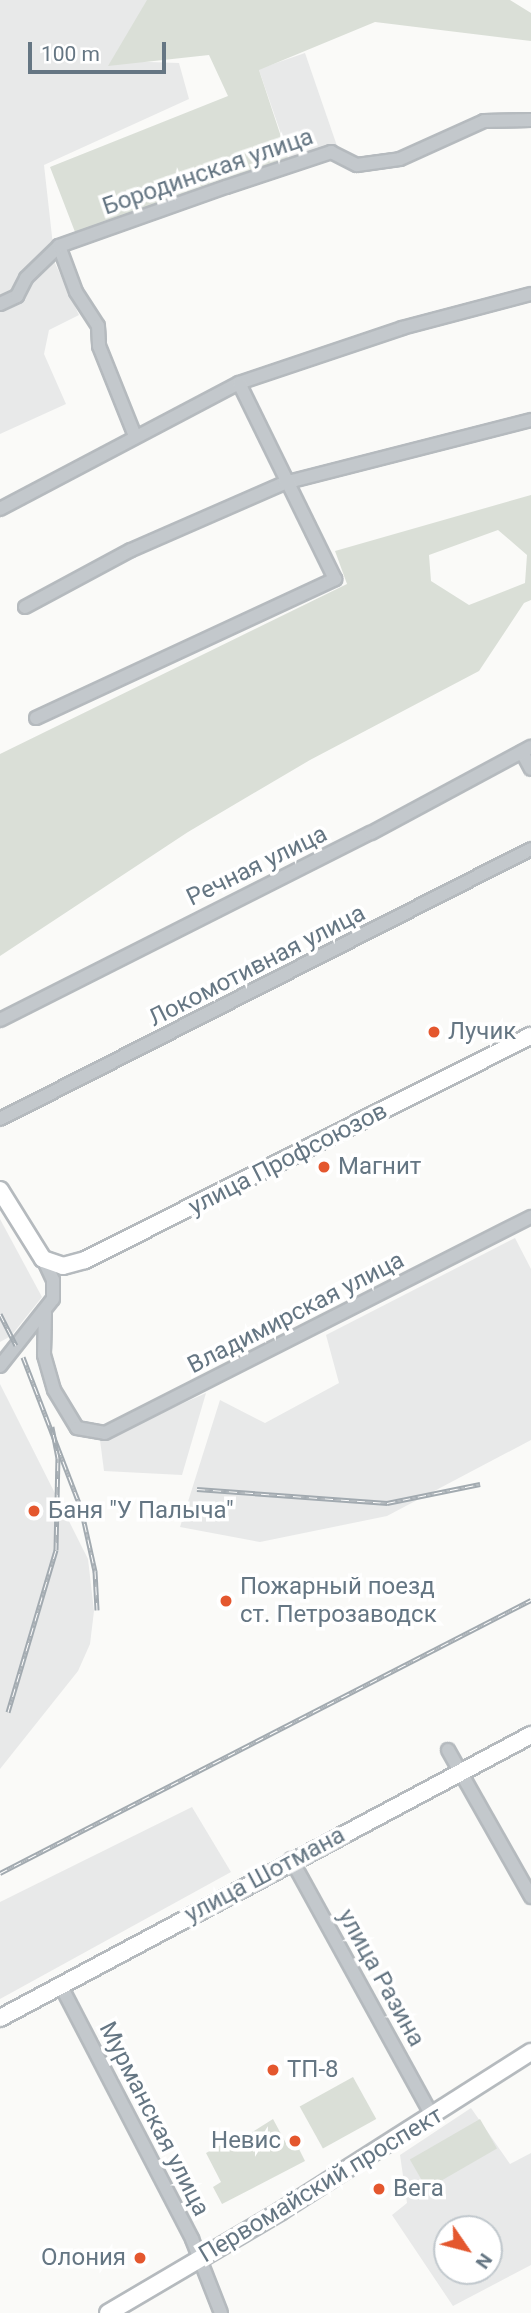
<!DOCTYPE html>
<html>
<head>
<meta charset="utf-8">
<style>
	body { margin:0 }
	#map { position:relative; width:531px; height:2313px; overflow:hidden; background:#fafaf8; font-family:Roboto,sans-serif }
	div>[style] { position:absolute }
	.built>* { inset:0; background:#e8e9e9; transform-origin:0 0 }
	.green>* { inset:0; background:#dadfd7; transform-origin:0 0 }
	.roads { filter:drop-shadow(2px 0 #b5babe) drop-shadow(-2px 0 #b5babe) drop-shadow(0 2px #b5babe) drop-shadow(0 -2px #b5babe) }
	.minor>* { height:12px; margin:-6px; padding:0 6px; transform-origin:6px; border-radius:6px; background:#c3c8cc }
	.major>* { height:16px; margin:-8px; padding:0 8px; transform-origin:8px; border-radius:8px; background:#fff }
	.rail>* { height:5px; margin-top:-2.5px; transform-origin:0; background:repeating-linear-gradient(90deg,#fff 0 8px,#a2aab0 0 16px); box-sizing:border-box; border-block:2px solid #a2aab0 }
	.dots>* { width:19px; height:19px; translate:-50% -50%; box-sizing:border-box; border:4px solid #fff; border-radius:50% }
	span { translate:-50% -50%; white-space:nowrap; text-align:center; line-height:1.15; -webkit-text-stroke:7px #fff; paint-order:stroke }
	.street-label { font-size:24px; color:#657683 }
	.poi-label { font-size:24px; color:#657683 }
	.left { translate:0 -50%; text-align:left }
	.right { translate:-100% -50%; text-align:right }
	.north { position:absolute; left:433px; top:2215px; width:70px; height:70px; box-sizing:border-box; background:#fff; border:2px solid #c1c8cd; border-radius:50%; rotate:125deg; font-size:19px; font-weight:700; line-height:28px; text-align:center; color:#657683 }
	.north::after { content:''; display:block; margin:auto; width:24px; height:32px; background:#e4572e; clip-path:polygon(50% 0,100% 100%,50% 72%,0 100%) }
	.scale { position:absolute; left:28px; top:42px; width:138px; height:32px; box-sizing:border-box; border:4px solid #657683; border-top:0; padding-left:9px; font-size:21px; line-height:24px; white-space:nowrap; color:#657683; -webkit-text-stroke:5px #fff; paint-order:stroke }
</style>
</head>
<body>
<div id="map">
	<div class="built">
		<div style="clip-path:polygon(0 0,149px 0,119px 61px,179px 63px,189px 99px,44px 165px,55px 263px,79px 315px,49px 330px,44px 354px,66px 404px,0 434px)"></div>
		<div style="left:305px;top:53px;width:101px;height:49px;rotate:71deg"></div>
		<div style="clip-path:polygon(0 1219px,42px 1297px,11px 1336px,0 1342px)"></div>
		<div style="clip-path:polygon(515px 1238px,531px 1269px,531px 1440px,387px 1516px,260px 1542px,180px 1527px,220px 1400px,265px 1423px,339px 1383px,326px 1335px)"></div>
		<div style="clip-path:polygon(0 1384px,88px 1559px,94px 1611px,90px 1644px,78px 1671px,0 1769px)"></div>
		<div style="clip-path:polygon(206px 1393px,182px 1475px,104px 1471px,100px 1440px)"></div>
		<div style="clip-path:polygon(192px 1807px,231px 1872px,0 1999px,0 1902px)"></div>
		<div style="clip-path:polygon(evenodd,471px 2108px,510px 2164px,531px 2153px,531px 2265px,453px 2306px,392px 2215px,407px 2203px,400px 2155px,471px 2108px,447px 2229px,489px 2229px,489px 2271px,447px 2271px,447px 2229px)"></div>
	</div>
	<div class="green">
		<div style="clip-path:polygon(147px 0,510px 0,531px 13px,531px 41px,375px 22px,259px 70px,289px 161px,75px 232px,50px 167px,228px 96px,209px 55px,108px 66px)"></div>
		<div style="clip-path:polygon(evenodd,531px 495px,531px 600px,524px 603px,479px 671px,310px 760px,188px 832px,0 956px,0 754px,347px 584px,335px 551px,531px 495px,498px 530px,527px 555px,525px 583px,469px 605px,431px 581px,429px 555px,498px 530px)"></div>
		<div style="left:353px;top:2077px;width:48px;height:61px;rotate:61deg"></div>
		<div style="clip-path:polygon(273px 2119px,287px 2145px,295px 2141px,305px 2161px,222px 2204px,213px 2187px,221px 2182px,206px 2153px,227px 2142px,230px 2146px)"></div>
		<div style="left:480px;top:2119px;width:34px;height:81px;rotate:60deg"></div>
	</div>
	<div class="roads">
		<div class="minor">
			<div style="left:59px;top:246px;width:49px;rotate:69.7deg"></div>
			<div style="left:76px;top:292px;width:40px;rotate:57.1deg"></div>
			<div style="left:98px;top:326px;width:20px;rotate:87deg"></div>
			<div style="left:99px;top:346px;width:97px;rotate:68.2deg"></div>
			<div style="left:0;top:304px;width:19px;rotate:-25deg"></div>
			<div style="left:17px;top:296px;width:20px;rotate:-63deg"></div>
			<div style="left:26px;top:278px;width:46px;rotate:-44.1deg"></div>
			<div style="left:59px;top:246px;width:177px;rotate:-19.5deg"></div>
			<div style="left:226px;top:187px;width:111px;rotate:-18.4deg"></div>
			<div style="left:331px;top:152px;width:29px;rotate:27deg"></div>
			<div style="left:357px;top:165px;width:43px;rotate:-7.9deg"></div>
			<div style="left:400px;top:159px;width:92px;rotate:-24.3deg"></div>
			<div style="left:484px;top:121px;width:47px;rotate:-1.2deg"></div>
			<div style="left:0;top:509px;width:270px;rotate:-27.8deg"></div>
			<div style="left:239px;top:383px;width:172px;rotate:-18.6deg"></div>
			<div style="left:402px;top:328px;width:133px;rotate:-14.8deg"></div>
			<div style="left:25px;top:607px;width:120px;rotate:-28.3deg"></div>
			<div style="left:131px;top:550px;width:167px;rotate:-23.6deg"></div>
			<div style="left:284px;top:483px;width:255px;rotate:-14.3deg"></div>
			<div style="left:36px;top:718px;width:330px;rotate:-24.9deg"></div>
			<div style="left:335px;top:579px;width:218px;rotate:-116.1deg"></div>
			<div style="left:522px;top:752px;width:19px;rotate:62deg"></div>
			<div style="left:0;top:1020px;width:415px;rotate:-26.8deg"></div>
			<div style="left:371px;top:833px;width:182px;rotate:-28.3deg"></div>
			<div style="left:0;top:1119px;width:596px;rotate:-26.95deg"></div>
			<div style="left:45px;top:1313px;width:42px;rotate:91.4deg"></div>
			<div style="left:44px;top:1355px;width:36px;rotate:74deg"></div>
			<div style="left:54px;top:1390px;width:44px;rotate:58.8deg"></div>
			<div style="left:77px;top:1428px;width:28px;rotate:10deg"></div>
			<div style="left:105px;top:1433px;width:478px;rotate:-26.9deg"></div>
			<div style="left:0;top:1366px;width:85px;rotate:-51.7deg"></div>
			<div style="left:53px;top:1299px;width:19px;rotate:-90deg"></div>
			<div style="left:53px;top:1280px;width:23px;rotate:-115deg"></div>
			<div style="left:448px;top:1750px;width:169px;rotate:60.5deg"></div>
			<div style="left:291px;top:1859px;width:294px;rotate:61.2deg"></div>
			<div style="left:61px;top:1986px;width:285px;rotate:62.6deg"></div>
			<div style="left:192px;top:2239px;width:79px;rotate:68.6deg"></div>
		</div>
		<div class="major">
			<div style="left:0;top:1190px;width:81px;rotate:58.1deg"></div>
			<div style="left:43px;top:1259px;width:21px;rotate:19deg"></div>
			<div style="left:63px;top:1266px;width:23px;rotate:-15deg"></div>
			<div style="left:85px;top:1260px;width:499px;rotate:-26.7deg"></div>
			<div style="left:0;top:2018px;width:602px;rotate:-28.06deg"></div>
			<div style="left:108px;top:2313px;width:201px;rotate:-30.5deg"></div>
			<div style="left:281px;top:2211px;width:296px;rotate:-32.5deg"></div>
		</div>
	</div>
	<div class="rail">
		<div style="left:0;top:1314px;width:35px;rotate:63deg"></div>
		<div style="left:23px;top:1357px;width:162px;rotate:69deg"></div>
		<div style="left:81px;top:1508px;width:65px;rotate:77.5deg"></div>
		<div style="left:95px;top:1571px;width:39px;rotate:87deg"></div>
		<div style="left:197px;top:1489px;width:191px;rotate:4.2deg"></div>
		<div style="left:387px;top:1503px;width:95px;rotate:-11.5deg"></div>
		<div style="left:8px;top:1712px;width:169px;rotate:-73.5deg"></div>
		<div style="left:56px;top:1550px;width:92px;rotate:-88.8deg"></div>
		<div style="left:58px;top:1458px;width:32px;rotate:-101deg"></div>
		<div style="left:0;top:1873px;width:597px;rotate:-27.21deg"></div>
	</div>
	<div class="dots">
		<div style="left:434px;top:1032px;background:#e4572e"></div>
		<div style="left:324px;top:1167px;background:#e4572e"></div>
		<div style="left:34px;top:1511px;background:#e4572e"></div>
		<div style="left:226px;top:1601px;background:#e4572e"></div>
		<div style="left:273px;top:2070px;background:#e4572e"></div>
		<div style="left:295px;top:2141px;background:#e4572e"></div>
		<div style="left:379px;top:2189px;background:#e4572e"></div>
		<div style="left:140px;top:2258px;background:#e4572e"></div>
	</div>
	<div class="street-label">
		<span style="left:208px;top:172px;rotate:-19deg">Бородинская улица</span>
		<span style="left:257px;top:866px;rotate:-26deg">Речная улица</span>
		<span style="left:257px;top:966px;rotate:-27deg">Локомотивная улица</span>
		<span style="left:288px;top:1159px;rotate:-27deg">улица Профсоюзов</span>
		<span style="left:296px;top:1313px;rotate:-27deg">Владимирская улица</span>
		<span style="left:265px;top:1875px;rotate:-28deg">улица Шотмана</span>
		<span style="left:381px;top:1978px;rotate:61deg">улица Разина</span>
		<span style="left:154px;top:2119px;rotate:63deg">Мурманская улица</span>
		<span style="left:321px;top:2185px;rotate:-31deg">Первомайский проспект</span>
	</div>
	<div class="poi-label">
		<span class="left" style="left:448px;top:1032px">Лучик</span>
		<span class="left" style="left:338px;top:1167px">Магнит</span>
		<span class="left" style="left:48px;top:1511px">Баня "У Палыча"</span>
		<span class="left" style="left:240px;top:1601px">Пожарный поезд<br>ст. Петрозаводск</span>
		<span class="left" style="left:287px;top:2070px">ТП-8</span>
		<span class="right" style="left:281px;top:2141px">Невис</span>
		<span class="left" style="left:393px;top:2189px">Вега</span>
		<span class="right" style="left:126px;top:2258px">Олония</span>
	</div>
	<div class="north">N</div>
	<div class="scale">100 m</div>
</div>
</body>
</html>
